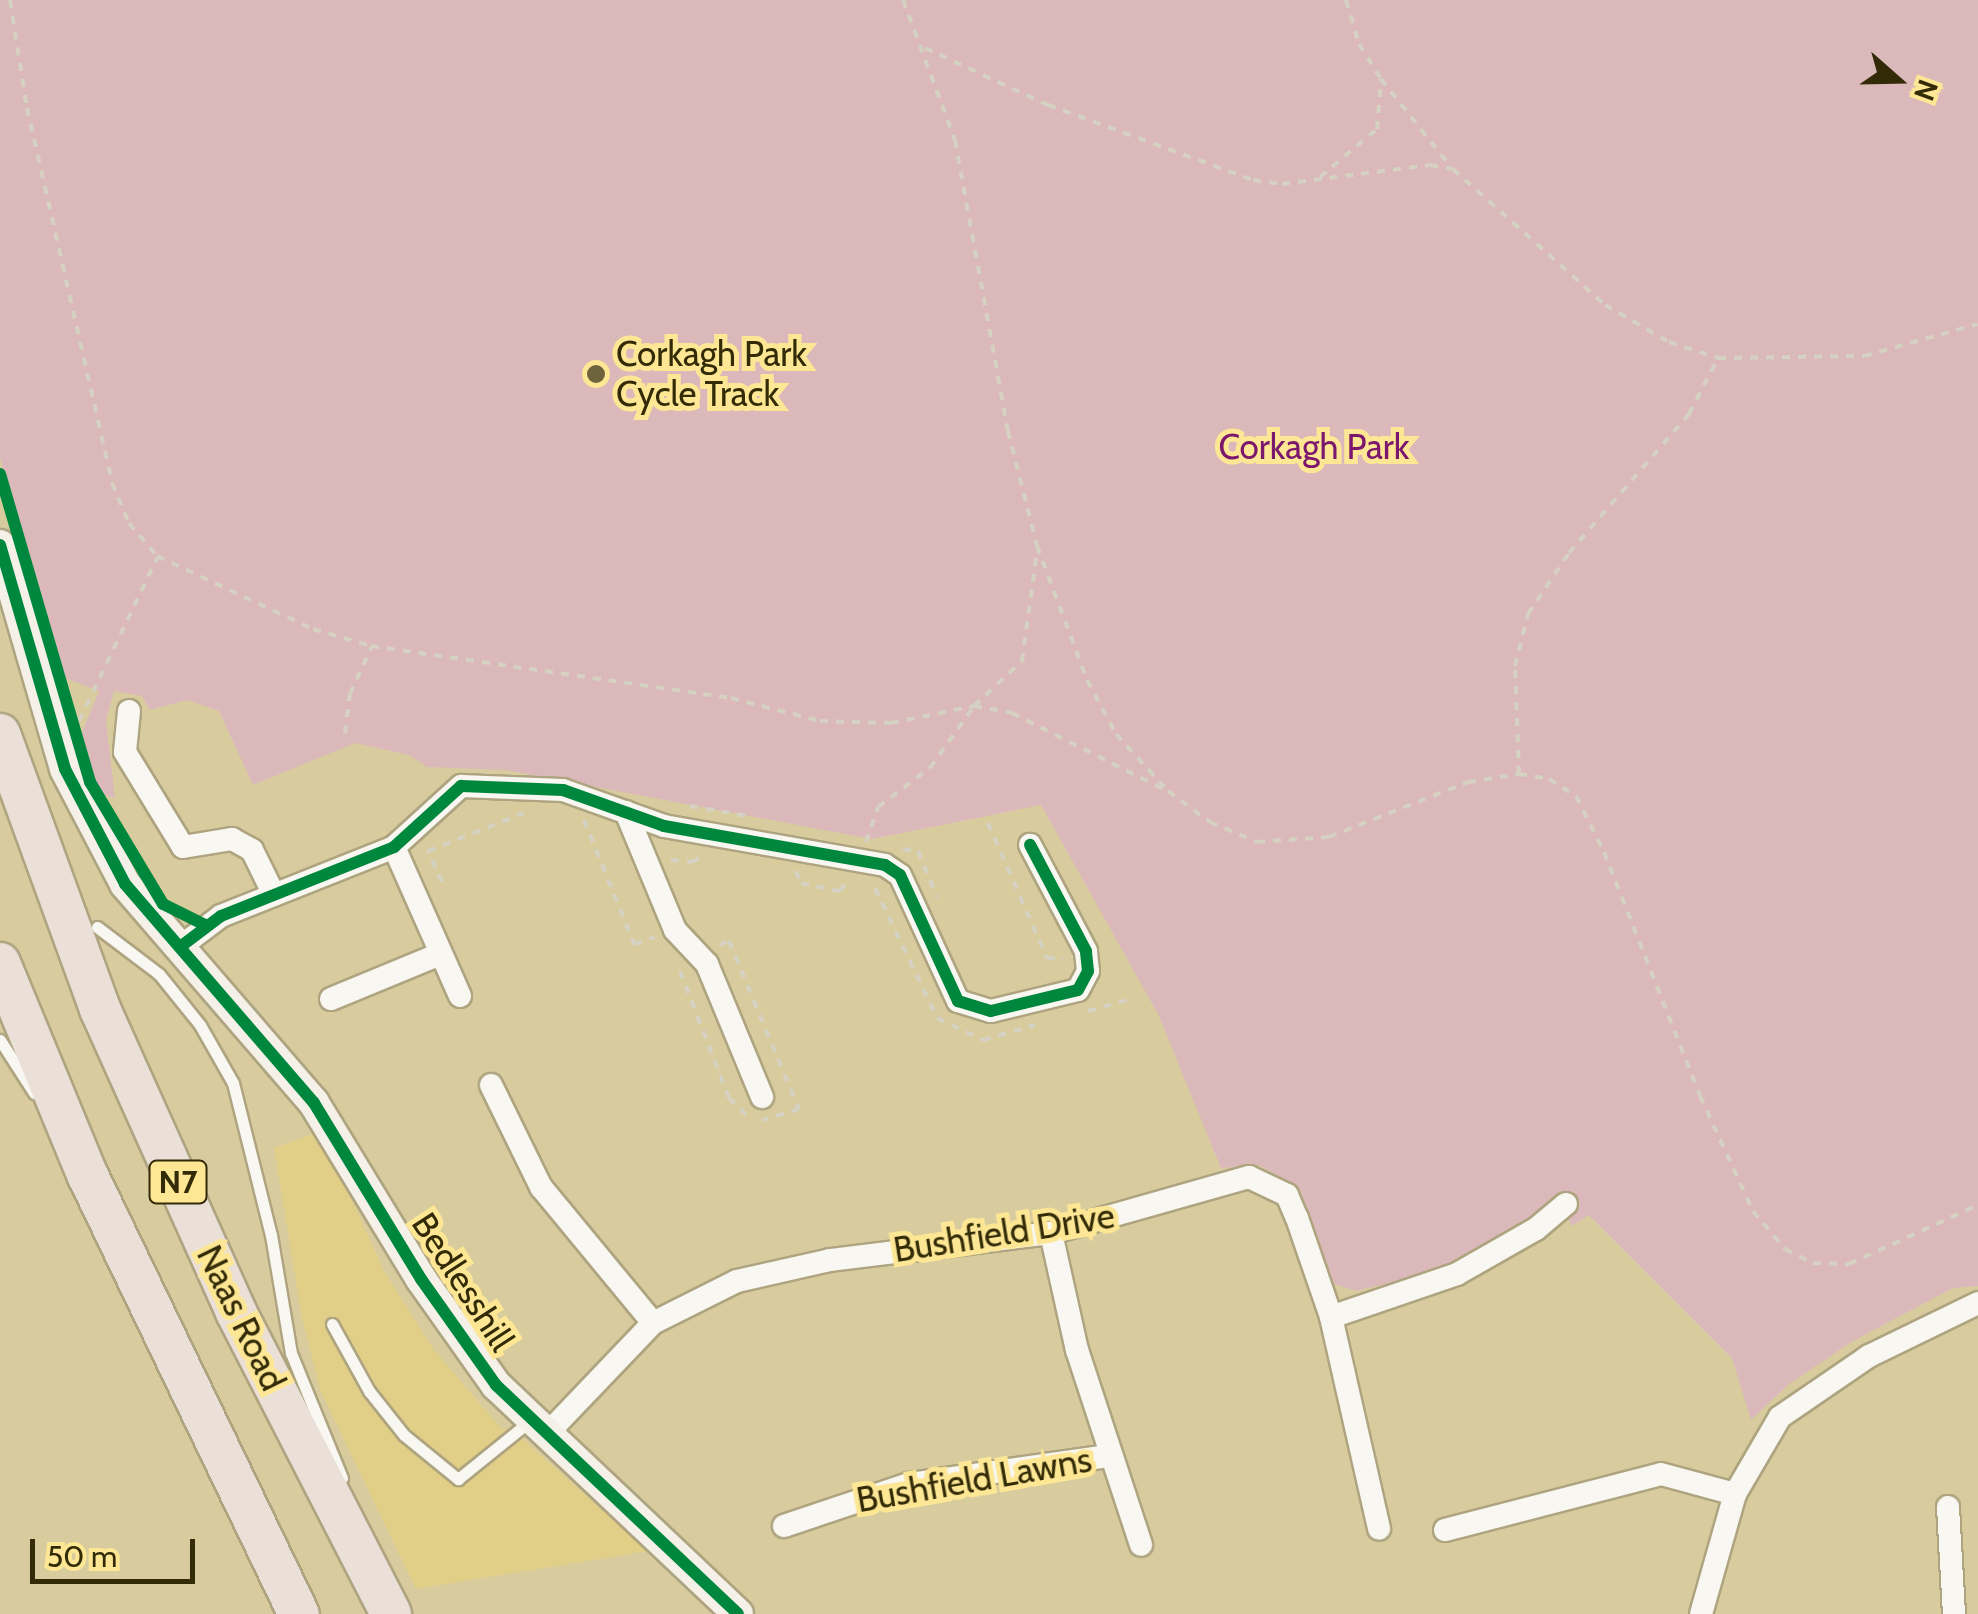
<!DOCTYPE html>
<html>
<head>
<meta charset="utf-8">
<style>
	body { margin:0 }
	#map { position:relative; width:1978px; height:1614px; overflow:hidden; background:#d8cc9f; font-family:Cabin,sans-serif }
	div>[style] { position:absolute }
	.built>* { inset:0; background:#e1cf88 }
	.green>* { inset:0; background:#dbb9ba }
	.path>* { height:4px; margin-top:-2px; transform-origin:0; background:repeating-linear-gradient(90deg,#d5d1c3 0 8px,transparent 0 16px) }
	.roads { filter:drop-shadow(2px 0 #aea480) drop-shadow(-2px 0 #aea480) drop-shadow(0 2px #aea480) drop-shadow(0 -2px #aea480) }
	.lane>* { height:11px; margin:-5.5px; padding:0 5.5px; transform-origin:5.5px; border-radius:5.5px; background:#f9f7f1 }
	.street>* { height:22px; margin:-11px; padding:0 11px; transform-origin:11px; border-radius:11px; background:#f9f7f1 }
	.secondary>* { height:30px; margin:-15px; padding:0 15px; transform-origin:15px; border-radius:15px; background:#f5f1e9 }
	.highway>* { height:40px; margin:-20px; padding:0 20px; transform-origin:20px; border-radius:20px; background:#ebe0d7 }
	.cycleway>* { height:12px; margin:-6px; padding:0 6px; transform-origin:6px; border-radius:6px; background:#00873e }
	.dots>* { width:28px; height:28px; translate:-50% -50%; box-sizing:border-box; border:5px solid #fde795; border-radius:50% }
	span { translate:-50% -50%; white-space:nowrap; text-align:center; line-height:1.15; -webkit-text-stroke:10px #fde795; paint-order:stroke }
	.shield-label span { padding:2px 8px; background:#fde795; border:2px solid; border-radius:8px; -webkit-text-stroke-width:0 }
	.shield-label { font-size:32px; color:#332b07; font-weight:700 }
	.poi-label { font-size:35px; color:#332b07 }
	.left { translate:0 -50%; text-align:left }
	.park-label { font-size:35px; color:#7b176d }
	.street-label { font-size:35px; color:#332b07 }
	.north { position:absolute; left:1848px; top:30px; width:100px; height:100px; -webkit-text-stroke:8px #fde795; paint-order:stroke; rotate:110deg; font-size:28px; font-weight:700; line-height:40px; text-align:center; color:#332b07 }
	.north::after { content:''; display:block; margin:auto; width:35px; height:45px; background:#332b07; clip-path:polygon(50% 0,100% 100%,50% 72%,0 100%) }
	.scale { position:absolute; left:30px; top:1539px; width:165px; height:45px; box-sizing:border-box; border:5px solid #332b07; border-top:0; padding-left:12px; font-size:30px; line-height:35px; white-space:nowrap; color:#332b07; -webkit-text-stroke:8px #fde795; paint-order:stroke }
</style>
</head>
<body>
<div id="map">
	<div class="built">
		<div style="clip-path:polygon(313px 1134px,342px 1178px,384px 1271px,434px 1350px,500px 1427px,516px 1433px,648px 1551px,416px 1589px,321px 1392px,302px 1318px,274px 1148px)"></div>
	</div>
	<div class="green">
		<div style="clip-path:polygon(0 0,1978px 0,1978px 1286px,1953px 1288px,1853px 1341px,1789px 1384px,1751px 1420px,1732px 1358px,1589px 1215px,1572px 1226px,1557px 1199px,1454px 1267px,1356px 1291px,1334px 1284px,1299px 1197px,1280px 1177px,1259px 1165px,1221px 1168px,1158px 1014px,1041px 805px,872px 839px,506px 770px,427px 767px,409px 755px,355px 743px,253px 785px,219px 711px,187px 700px,150px 710px,142px 696px,114px 691px,106px 720px,115px 798px,99px 793px,81px 735px,99px 691px,57px 675px,0 457px)"></div>
	</div>
	<div class="path">
		<div style="left:10px;top:0;width:109px;rotate:81.1deg"></div>
		<div style="left:27px;top:108px;width:385px;rotate:77.2deg"></div>
		<div style="left:112px;top:483px;width:43px;rotate:67deg"></div>
		<div style="left:129px;top:523px;width:43px;rotate:49.7deg"></div>
		<div style="left:157px;top:556px;width:172px;rotate:25.1deg"></div>
		<div style="left:313px;top:629px;width:60px;rotate:16.3deg"></div>
		<div style="left:371px;top:646px;width:364px;rotate:8.2deg"></div>
		<div style="left:731px;top:698px;width:92px;rotate:14.5deg"></div>
		<div style="left:820px;top:721px;width:71px;rotate:1.6deg"></div>
		<div style="left:891px;top:723px;width:85px;rotate:-11.6deg"></div>
		<div style="left:974px;top:706px;width:39px;rotate:10deg"></div>
		<div style="left:1012px;top:713px;width:171px;rotate:26.7deg"></div>
		<div style="left:903px;top:0;width:149px;rotate:69.6deg"></div>
		<div style="left:955px;top:140px;width:296px;rotate:79.7deg"></div>
		<div style="left:1008px;top:431px;width:119px;rotate:75.8deg"></div>
		<div style="left:1037px;top:546px;width:143px;rotate:69.5deg"></div>
		<div style="left:1087px;top:680px;width:61px;rotate:61.8deg"></div>
		<div style="left:1116px;top:734px;width:77px;rotate:47.6deg"></div>
		<div style="left:1168px;top:791px;width:52px;rotate:36.4deg"></div>
		<div style="left:1210px;top:822px;width:51px;rotate:23.1deg"></div>
		<div style="left:1257px;top:842px;width:72px;rotate:-4deg"></div>
		<div style="left:1329px;top:837px;width:149px;rotate:-21.6deg"></div>
		<div style="left:1468px;top:782px;width:52px;rotate:-8.9deg"></div>
		<div style="left:1519px;top:774px;width:30px;rotate:9deg"></div>
		<div style="left:1549px;top:779px;width:32px;rotate:32deg"></div>
		<div style="left:1576px;top:796px;width:63px;rotate:63.4deg"></div>
		<div style="left:1604px;top:852px;width:262px;rotate:68.5deg"></div>
		<div style="left:1700px;top:1096px;width:127px;rotate:65.3deg"></div>
		<div style="left:1753px;top:1211px;width:50px;rotate:49.9deg"></div>
		<div style="left:1785px;top:1249px;width:31px;rotate:27deg"></div>
		<div style="left:1813px;top:1263px;width:36px;rotate:2deg"></div>
		<div style="left:1849px;top:1264px;width:142px;rotate:-24.6deg"></div>
		<div style="left:1346px;top:0;width:46px;rotate:73.5deg"></div>
		<div style="left:1359px;top:44px;width:41px;rotate:57.8deg"></div>
		<div style="left:1381px;top:79px;width:112px;rotate:51.5deg"></div>
		<div style="left:925px;top:48px;width:136px;rotate:24.9deg"></div>
		<div style="left:1048px;top:105px;width:218px;rotate:20.1deg"></div>
		<div style="left:1253px;top:180px;width:29px;rotate:8deg"></div>
		<div style="left:1282px;top:184px;width:149px;rotate:-7.3deg"></div>
		<div style="left:1430px;top:165px;width:23px;rotate:10deg"></div>
		<div style="left:1453px;top:169px;width:204px;rotate:41.8deg"></div>
		<div style="left:1605px;top:305px;width:74px;rotate:30deg"></div>
		<div style="left:1669px;top:342px;width:52px;rotate:18.1deg"></div>
		<div style="left:1718px;top:358px;width:146px;rotate:-0.8deg"></div>
		<div style="left:1864px;top:356px;width:118px;rotate:-15.7deg"></div>
		<div style="left:1320px;top:177px;width:75px;rotate:-40.1deg"></div>
		<div style="left:1377px;top:129px;width:50px;rotate:-85.4deg"></div>
		<div style="left:79px;top:721px;width:181px;rotate:-64.4deg"></div>
		<div style="left:345px;top:733px;width:39px;rotate:-83deg"></div>
		<div style="left:350px;top:694px;width:51px;rotate:-65.5deg"></div>
		<div style="left:1519px;top:774px;width:108px;rotate:-92.1deg"></div>
		<div style="left:1515px;top:666px;width:54px;rotate:-76deg"></div>
		<div style="left:1528px;top:614px;width:73px;rotate:-56.1deg"></div>
		<div style="left:1569px;top:553px;width:184px;rotate:-49.2deg"></div>
		<div style="left:1689px;top:414px;width:63px;rotate:-62.6deg"></div>
		<div style="left:690px;top:806px;width:58px;rotate:10deg"></div>
		<div style="left:584px;top:820px;width:134px;rotate:68deg"></div>
		<div style="left:634px;top:944px;width:22px;rotate:-18deg"></div>
		<div style="left:988px;top:823px;width:147px;rotate:66.4deg"></div>
		<div style="left:1047px;top:958px;width:17px;rotate:3deg"></div>
		<div style="left:866px;top:842px;width:37px;rotate:-71deg"></div>
		<div style="left:878px;top:807px;width:65px;rotate:-36.9deg"></div>
		<div style="left:930px;top:768px;width:76px;rotate:-54.6deg"></div>
		<div style="left:974px;top:706px;width:66px;rotate:-43.2deg"></div>
		<div style="left:1022px;top:661px;width:111px;rotate:-82.2deg"></div>
		<div style="left:903px;top:849px;width:15px;rotate:8deg"></div>
		<div style="left:918px;top:851px;width:50px;rotate:67.6deg"></div>
		<div style="left:671px;top:860px;width:21px;rotate:5deg"></div>
		<div style="left:692px;top:862px;width:14px;rotate:-30deg"></div>
		<div style="left:796px;top:871px;width:13px;rotate:67deg"></div>
		<div style="left:801px;top:883px;width:40px;rotate:12deg"></div>
		<div style="left:840px;top:891px;width:11px;rotate:-56deg"></div>
		<div style="left:442px;top:882px;width:34px;rotate:-114deg"></div>
		<div style="left:428px;top:851px;width:103px;rotate:-21.6deg"></div>
		<div style="left:875px;top:888px;width:144px;rotate:64.5deg"></div>
		<div style="left:937px;top:1018px;width:51px;rotate:25.6deg"></div>
		<div style="left:983px;top:1040px;width:54px;rotate:-16.1deg"></div>
		<div style="left:719px;top:945px;width:11px;rotate:-22deg"></div>
		<div style="left:729px;top:941px;width:182px;rotate:67.4deg"></div>
		<div style="left:799px;top:1109px;width:38px;rotate:163deg"></div>
		<div style="left:680px;top:971px;width:136px;rotate:68.9deg"></div>
		<div style="left:729px;top:1098px;width:28px;rotate:44deg"></div>
		<div style="left:1088px;top:1011px;width:45px;rotate:-15.6deg"></div>
	</div>
	<div class="roads">
		<div class="lane">
			<div style="left:97px;top:927px;width:78px;rotate:37.2deg"></div>
			<div style="left:159px;top:974px;width:65px;rotate:51.2deg"></div>
			<div style="left:200px;top:1025px;width:67px;rotate:60.4deg"></div>
			<div style="left:233px;top:1083px;width:157px;rotate:76deg"></div>
			<div style="left:271px;top:1235px;width:120px;rotate:80.4deg"></div>
			<div style="left:291px;top:1353px;width:135px;rotate:67.8deg"></div>
			<div style="left:0;top:1040px;width:63px;rotate:57.3deg"></div>
			<div style="left:332px;top:1324px;width:77px;rotate:61.1deg"></div>
			<div style="left:369px;top:1391px;width:56px;rotate:51.5deg"></div>
			<div style="left:404px;top:1435px;width:70px;rotate:39.2deg"></div>
			<div style="left:458px;top:1479px;width:92px;rotate:-38.9deg"></div>
		</div>
		<div class="street">
			<div style="left:129px;top:711px;width:41px;rotate:95.6deg"></div>
			<div style="left:125px;top:752px;width:111px;rotate:58.6deg"></div>
			<div style="left:183px;top:847px;width:50px;rotate:-9.3deg"></div>
			<div style="left:232px;top:839px;width:23px;rotate:29deg"></div>
			<div style="left:252px;top:850px;width:50px;rotate:63.9deg"></div>
			<div style="left:626px;top:812px;width:128px;rotate:67.4deg"></div>
			<div style="left:675px;top:930px;width:47px;rotate:46.7deg"></div>
			<div style="left:707px;top:964px;width:144px;rotate:67.5deg"></div>
			<div style="left:394px;top:847px;width:163px;rotate:66.1deg"></div>
			<div style="left:180px;top:947px;width:51px;rotate:-37.1deg"></div>
			<div style="left:221px;top:916px;width:186px;rotate:-21.7deg"></div>
			<div style="left:394px;top:847px;width:91px;rotate:-42.3deg"></div>
			<div style="left:461px;top:786px;width:102px;rotate:2.2deg"></div>
			<div style="left:563px;top:790px;width:107px;rotate:19.6deg"></div>
			<div style="left:664px;top:826px;width:224px;rotate:10deg"></div>
			<div style="left:885px;top:865px;width:18px;rotate:34deg"></div>
			<div style="left:900px;top:875px;width:139px;rotate:65.3deg"></div>
			<div style="left:958px;top:1001px;width:34px;rotate:17deg"></div>
			<div style="left:991px;top:1011px;width:89px;rotate:-13.6deg"></div>
			<div style="left:1078px;top:990px;width:21px;rotate:-62deg"></div>
			<div style="left:1088px;top:971px;width:20px;rotate:-96deg"></div>
			<div style="left:1086px;top:951px;width:120px;rotate:-117.8deg"></div>
			<div style="left:331px;top:999px;width:118px;rotate:-22.4deg"></div>
			<div style="left:491px;top:1085px;width:114px;rotate:63.9deg"></div>
			<div style="left:541px;top:1187px;width:176px;rotate:50.5deg"></div>
			<div style="left:1051px;top:1233px;width:120px;rotate:77.5deg"></div>
			<div style="left:1077px;top:1350px;width:205px;rotate:71.8deg"></div>
			<div style="left:1331px;top:1317px;width:133px;rotate:-18.8deg"></div>
			<div style="left:1457px;top:1274px;width:91px;rotate:-29.7deg"></div>
			<div style="left:1536px;top:1229px;width:39px;rotate:-40deg"></div>
			<div style="left:545px;top:1436px;width:156px;rotate:-46.3deg"></div>
			<div style="left:653px;top:1323px;width:94px;rotate:-26.6deg"></div>
			<div style="left:737px;top:1281px;width:95px;rotate:-12.7deg"></div>
			<div style="left:830px;top:1260px;width:223px;rotate:-7deg"></div>
			<div style="left:1051px;top:1233px;width:206px;rotate:-15.8deg"></div>
			<div style="left:1249px;top:1177px;width:42px;rotate:25.3deg"></div>
			<div style="left:1287px;top:1195px;width:25px;rotate:67deg"></div>
			<div style="left:1297px;top:1218px;width:105px;rotate:71deg"></div>
			<div style="left:1331px;top:1317px;width:217px;rotate:77.2deg"></div>
			<div style="left:1948px;top:1507px;width:107px;rotate:86.8deg"></div>
			<div style="left:784px;top:1526px;width:132px;rotate:-18.6deg"></div>
			<div style="left:909px;top:1484px;width:201px;rotate:-8deg"></div>
			<div style="left:1445px;top:1530px;width:223px;rotate:-14.5deg"></div>
			<div style="left:1661px;top:1474px;width:77px;rotate:15.1deg"></div>
			<div style="left:1701px;top:1614px;width:125px;rotate:-74.2deg"></div>
			<div style="left:1735px;top:1494px;width:89px;rotate:-59.7deg"></div>
			<div style="left:1780px;top:1417px;width:108px;rotate:-34.4deg"></div>
			<div style="left:1869px;top:1356px;width:121px;rotate:-25.9deg"></div>
		</div>
		<div class="secondary">
			<div style="left:0;top:545px;width:233px;rotate:73.8deg"></div>
			<div style="left:65px;top:769px;width:130px;rotate:62.4deg"></div>
			<div style="left:125px;top:884px;width:289px;rotate:49.2deg"></div>
			<div style="left:314px;top:1103px;width:206px;rotate:58.7deg"></div>
			<div style="left:421px;top:1279px;width:130px;rotate:54.7deg"></div>
			<div style="left:496px;top:1385px;width:333px;rotate:43.4deg"></div>
		</div>
		<div class="highway">
			<div style="left:0;top:734px;width:293px;rotate:70deg"></div>
			<div style="left:100px;top:1009px;width:332px;rotate:65.8deg"></div>
			<div style="left:236px;top:1312px;width:339px;rotate:62.8deg"></div>
			<div style="left:0;top:963px;width:230px;rotate:67.6deg"></div>
			<div style="left:88px;top:1176px;width:486px;rotate:64.3deg"></div>
		</div>
	</div>
	<div class="cycleway">
		<div style="left:0;top:474px;width:321px;rotate:73.7deg"></div>
		<div style="left:90px;top:782px;width:142px;rotate:59.1deg"></div>
		<div style="left:163px;top:904px;width:49px;rotate:26.6deg"></div>
		<div style="left:0;top:545px;width:233px;rotate:73.8deg"></div>
		<div style="left:65px;top:769px;width:130px;rotate:62.4deg"></div>
		<div style="left:125px;top:884px;width:289px;rotate:49.2deg"></div>
		<div style="left:314px;top:1103px;width:206px;rotate:58.7deg"></div>
		<div style="left:421px;top:1279px;width:130px;rotate:54.7deg"></div>
		<div style="left:496px;top:1385px;width:333px;rotate:43.4deg"></div>
		<div style="left:180px;top:947px;width:51px;rotate:-37.1deg"></div>
		<div style="left:221px;top:916px;width:186px;rotate:-21.7deg"></div>
		<div style="left:394px;top:847px;width:91px;rotate:-42.3deg"></div>
		<div style="left:461px;top:786px;width:102px;rotate:2.2deg"></div>
		<div style="left:563px;top:790px;width:107px;rotate:19.6deg"></div>
		<div style="left:664px;top:826px;width:224px;rotate:10deg"></div>
		<div style="left:885px;top:865px;width:18px;rotate:34deg"></div>
		<div style="left:900px;top:875px;width:139px;rotate:65.3deg"></div>
		<div style="left:958px;top:1001px;width:34px;rotate:17deg"></div>
		<div style="left:991px;top:1011px;width:89px;rotate:-13.6deg"></div>
		<div style="left:1078px;top:990px;width:21px;rotate:-62deg"></div>
		<div style="left:1088px;top:971px;width:20px;rotate:-96deg"></div>
		<div style="left:1086px;top:951px;width:120px;rotate:-117.8deg"></div>
	</div>
	<div class="dots">
		<div style="left:596px;top:374px;background:#6d633c"></div>
	</div>
	<div class="shield-label">
		<span style="left:178px;top:1182px">N7</span>
	</div>
	<div class="poi-label">
		<span class="left" style="left:616px;top:374px">Corkagh Park<br>Cycle Track</span>
	</div>
	<div class="park-label">
		<span style="left:1314px;top:447px">Corkagh Park</span>
	</div>
	<div class="street-label">
		<span style="left:1004px;top:1233px;rotate:-9deg">Bushfield Drive</span>
		<span style="left:463px;top:1282px;rotate:57deg">Bedlesshill</span>
		<span style="left:241px;top:1318px;rotate:64deg">Naas Road</span>
		<span style="left:974px;top:1480px;rotate:-10deg">Bushfield Lawns</span>
	</div>
	<div class="north">N</div>
	<div class="scale">50 m</div>
</div>
</body>
</html>
